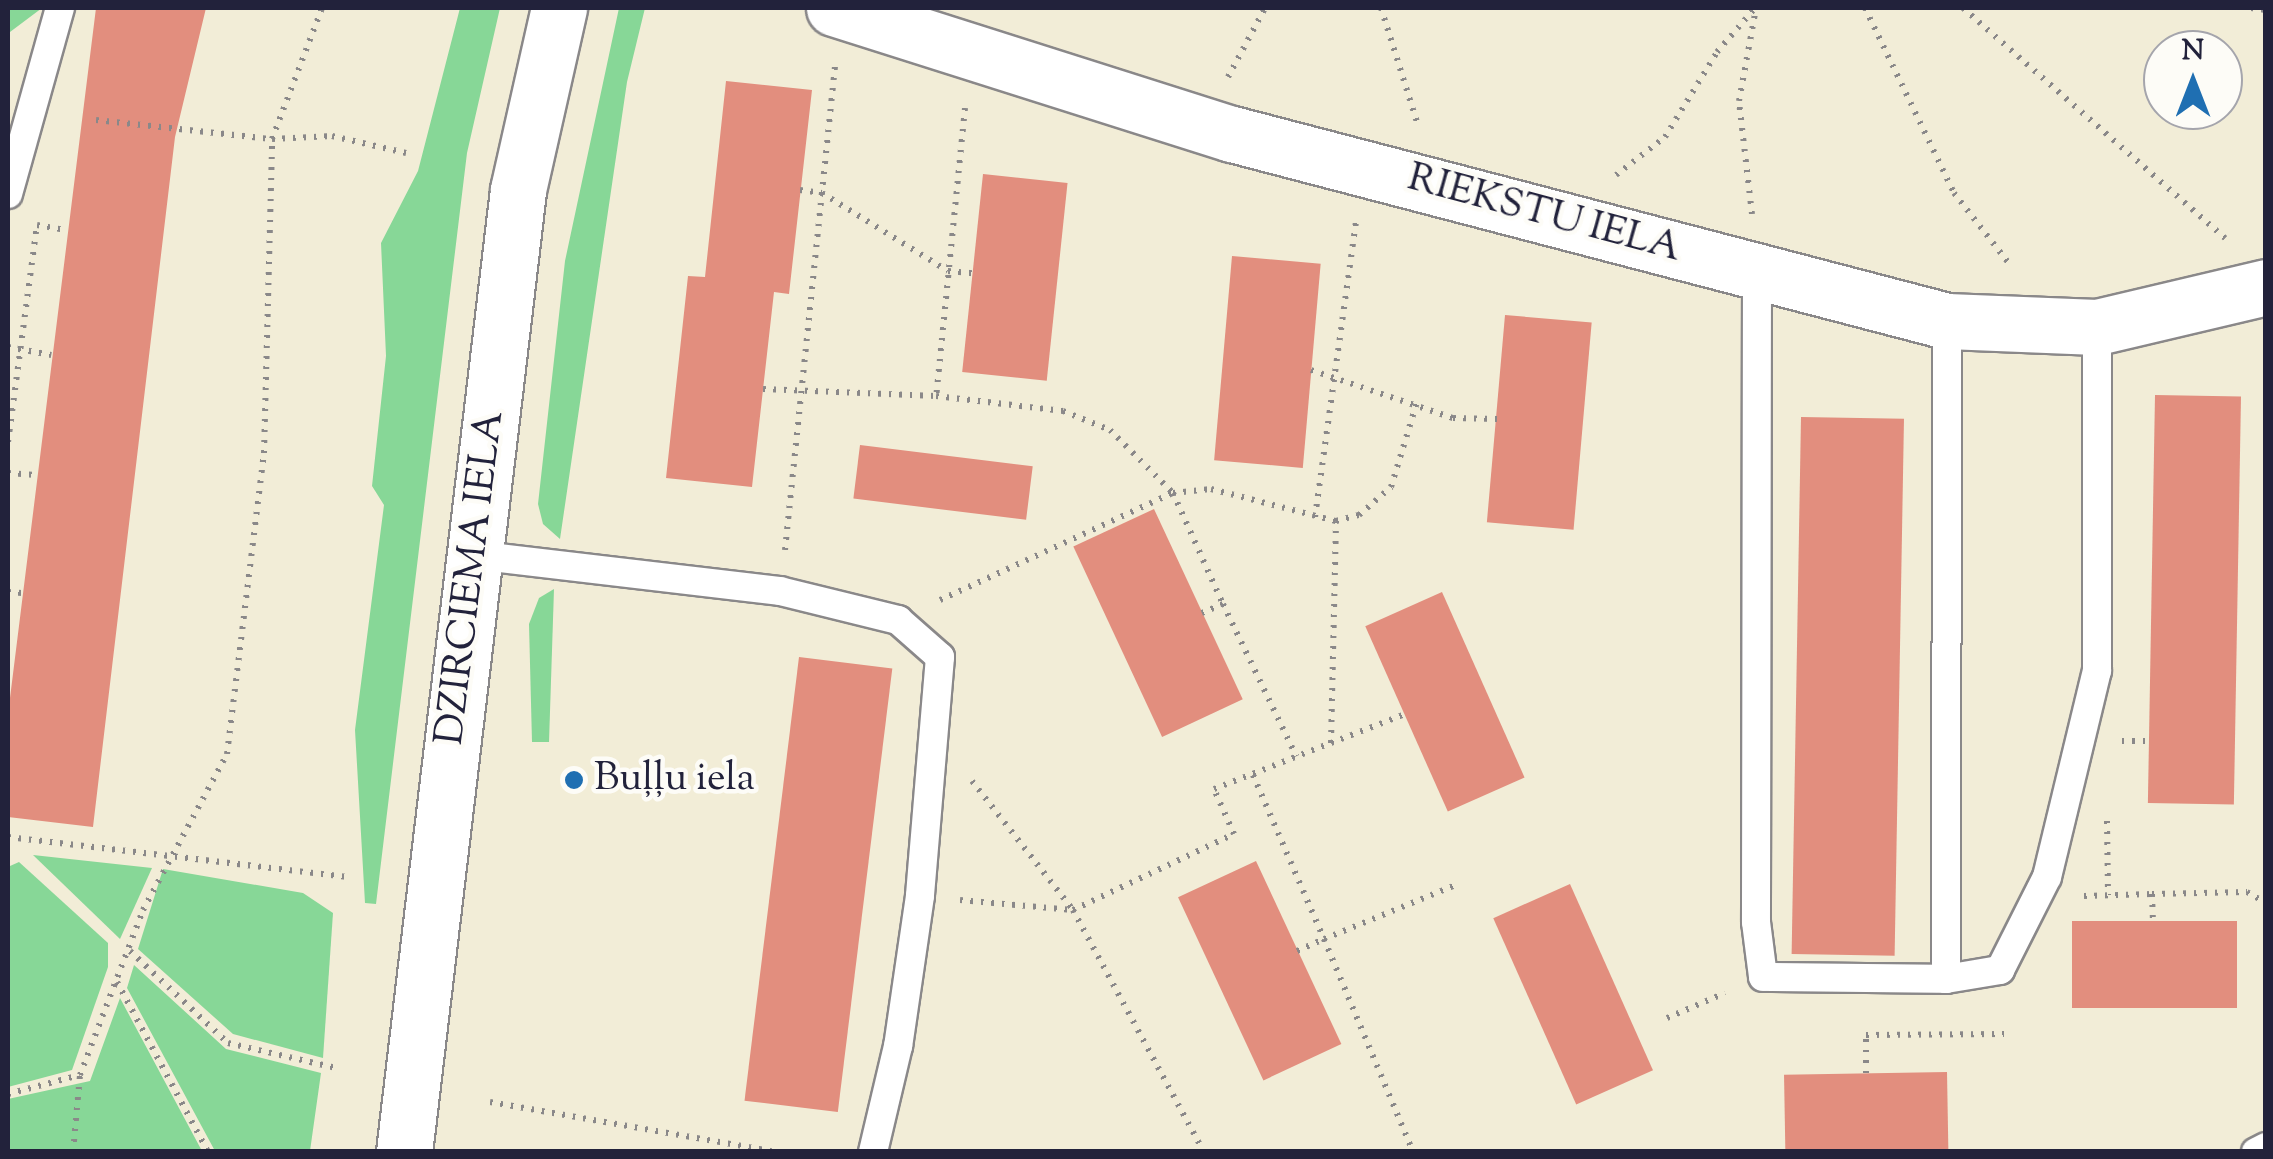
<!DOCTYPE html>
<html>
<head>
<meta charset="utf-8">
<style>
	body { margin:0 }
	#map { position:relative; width:2273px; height:1159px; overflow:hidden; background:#f2edd7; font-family:"Sorts Mill Goudy",serif }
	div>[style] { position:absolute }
	.green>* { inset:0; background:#87d797 }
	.building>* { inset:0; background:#e28e7e; transform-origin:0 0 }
	.path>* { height:6px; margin-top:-3px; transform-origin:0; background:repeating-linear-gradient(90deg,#8a8889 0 2.5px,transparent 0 10.5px) }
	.roads { filter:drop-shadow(2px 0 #8a8889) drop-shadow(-2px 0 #8a8889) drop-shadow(0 2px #8a8889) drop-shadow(0 -2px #8a8889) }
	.service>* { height:28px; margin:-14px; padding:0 14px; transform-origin:14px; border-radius:14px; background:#fff }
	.minor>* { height:55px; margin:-27.5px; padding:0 27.5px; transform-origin:27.5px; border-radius:27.5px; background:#fff }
	.tertiary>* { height:55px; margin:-27.5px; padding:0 27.5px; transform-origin:27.5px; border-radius:27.5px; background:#fff }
	.dots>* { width:28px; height:28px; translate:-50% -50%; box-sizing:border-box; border:5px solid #fdfcf7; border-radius:50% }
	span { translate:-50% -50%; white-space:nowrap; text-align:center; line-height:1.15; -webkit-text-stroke:9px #fdfcf7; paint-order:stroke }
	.street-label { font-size:40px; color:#22223b }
	.poi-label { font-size:40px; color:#22223b }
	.left { translate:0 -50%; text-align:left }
	.frame { position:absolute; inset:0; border:10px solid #22223b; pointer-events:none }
	.north { position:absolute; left:2143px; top:30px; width:100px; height:100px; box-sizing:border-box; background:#fdfcf7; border:2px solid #a5a5ac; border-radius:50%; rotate:0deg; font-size:28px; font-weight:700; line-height:40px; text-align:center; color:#22223b }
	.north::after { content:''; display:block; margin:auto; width:35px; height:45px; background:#1f6fb2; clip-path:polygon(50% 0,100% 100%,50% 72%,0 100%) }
</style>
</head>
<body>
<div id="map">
	<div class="green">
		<div style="clip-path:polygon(8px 8px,42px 8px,10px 32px,8px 44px)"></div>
		<div style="clip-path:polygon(460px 8px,500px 8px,467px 153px,376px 904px,365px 903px,355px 730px,384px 505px,372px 486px,386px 356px,381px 243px,418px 171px)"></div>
		<div style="clip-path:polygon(619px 8px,645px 8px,627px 82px,560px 539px,543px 524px,538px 504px,565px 261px)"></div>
		<div style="clip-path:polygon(554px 589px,549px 742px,532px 742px,529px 624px,539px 598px)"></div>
		<div style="clip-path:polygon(33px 855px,152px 868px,120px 939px)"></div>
		<div style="clip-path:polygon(19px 862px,108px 943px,108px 967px,72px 1070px,8px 1087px,8px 883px,10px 866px)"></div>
		<div style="clip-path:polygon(163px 869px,303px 893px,333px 913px,323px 1058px,233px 1034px,138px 949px)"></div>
		<div style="clip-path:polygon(134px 965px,226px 1049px,321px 1073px,310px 1151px,215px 1151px,127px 988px)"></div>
		<div style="clip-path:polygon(120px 998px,202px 1151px,8px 1151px,8px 1099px,90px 1081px)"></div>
	</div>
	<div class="building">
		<div style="clip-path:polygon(96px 8px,206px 8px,175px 137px,93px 827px,8px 817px,8px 714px)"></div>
		<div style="clip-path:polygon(726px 81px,812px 90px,789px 294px,774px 292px,752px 487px,666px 478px,688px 276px,705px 277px)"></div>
		<div style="left:983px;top:174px;width:85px;height:199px;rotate:6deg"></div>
		<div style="left:1232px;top:256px;width:89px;height:205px;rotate:5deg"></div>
		<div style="left:1505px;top:315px;width:87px;height:208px;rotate:5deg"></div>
		<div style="left:2155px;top:395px;width:86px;height:408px;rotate:1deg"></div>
		<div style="left:1801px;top:417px;width:103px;height:537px;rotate:1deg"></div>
		<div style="left:860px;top:445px;width:174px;height:54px;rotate:7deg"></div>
		<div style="left:1154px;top:509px;width:210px;height:89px;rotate:65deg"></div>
		<div style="left:1442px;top:592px;width:203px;height:84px;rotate:66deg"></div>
		<div style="left:799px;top:657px;width:94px;height:447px;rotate:7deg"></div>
		<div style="left:1256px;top:861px;width:202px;height:86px;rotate:65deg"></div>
		<div style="left:1570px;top:884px;width:204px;height:84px;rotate:66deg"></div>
		<div style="left:2237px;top:921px;width:87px;height:165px;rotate:90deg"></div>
		<div style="left:1947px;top:1072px;width:80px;height:163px;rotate:89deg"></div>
	</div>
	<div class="path">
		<div style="left:1381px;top:8px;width:123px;rotate:72.5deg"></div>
		<div style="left:1865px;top:8px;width:205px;rotate:64.3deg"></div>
		<div style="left:1954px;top:193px;width:93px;rotate:52deg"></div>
		<div style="left:1963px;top:8px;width:349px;rotate:41.3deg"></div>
		<div style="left:2251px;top:8px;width:15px;rotate:8deg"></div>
		<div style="left:1228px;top:77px;width:78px;rotate:-61.8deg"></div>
		<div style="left:965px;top:108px;width:289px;rotate:95.7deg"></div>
		<div style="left:936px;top:396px;width:128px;rotate:6.7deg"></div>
		<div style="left:1063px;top:411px;width:51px;rotate:22deg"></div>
		<div style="left:1110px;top:430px;width:89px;rotate:45deg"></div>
		<div style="left:1173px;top:493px;width:38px;rotate:-6deg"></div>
		<div style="left:1211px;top:489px;width:129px;rotate:14.4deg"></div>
		<div style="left:1336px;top:521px;width:24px;rotate:-15deg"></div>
		<div style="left:1359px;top:515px;width:43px;rotate:-41.2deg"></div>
		<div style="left:1391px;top:487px;width:89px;rotate:-73deg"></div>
		<div style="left:96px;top:120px;width:177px;rotate:6.2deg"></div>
		<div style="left:272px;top:139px;width:60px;rotate:-2.9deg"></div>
		<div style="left:332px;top:136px;width:76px;rotate:12.9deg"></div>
		<div style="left:1616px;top:175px;width:62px;rotate:-37.8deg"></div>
		<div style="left:1665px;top:137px;width:100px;rotate:-58.5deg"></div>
		<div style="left:1717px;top:52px;width:58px;rotate:-49.2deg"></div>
		<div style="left:800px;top:190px;width:22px;rotate:8deg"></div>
		<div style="left:822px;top:193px;width:148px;rotate:31.8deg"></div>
		<div style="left:948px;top:271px;width:25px;rotate:5deg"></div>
		<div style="left:1752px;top:214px;width:114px;rotate:-96.6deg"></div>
		<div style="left:1739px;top:101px;width:95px;rotate:-79.6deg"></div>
		<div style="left:37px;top:225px;width:28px;rotate:10deg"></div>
		<div style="left:8px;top:347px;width:44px;rotate:10.5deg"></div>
		<div style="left:1311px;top:370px;width:150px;rotate:18.7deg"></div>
		<div style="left:1453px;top:418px;width:44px;rotate:1.3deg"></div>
		<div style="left:763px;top:389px;width:173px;rotate:2.3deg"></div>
		<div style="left:8px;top:442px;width:219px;rotate:-82.4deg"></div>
		<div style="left:8px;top:473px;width:28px;rotate:4deg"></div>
		<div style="left:1315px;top:517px;width:299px;rotate:-82.1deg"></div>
		<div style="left:785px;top:550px;width:488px;rotate:-84.1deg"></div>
		<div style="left:8px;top:592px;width:14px;rotate:4deg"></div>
		<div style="left:940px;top:600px;width:256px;rotate:-24.7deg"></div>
		<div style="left:1173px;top:493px;width:122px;rotate:65.8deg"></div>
		<div style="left:1223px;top:604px;width:23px;rotate:157deg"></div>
		<div style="left:1223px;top:604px;width:169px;rotate:64.3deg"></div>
		<div style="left:2122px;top:741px;width:29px"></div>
		<div style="left:1331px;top:743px;width:79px;rotate:-21.4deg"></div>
		<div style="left:1253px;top:775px;width:179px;rotate:66.6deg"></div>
		<div style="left:1324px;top:939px;width:145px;rotate:-22.3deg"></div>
		<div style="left:972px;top:781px;width:164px;rotate:51.9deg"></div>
		<div style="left:1073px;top:910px;width:275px;rotate:61.6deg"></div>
		<div style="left:2107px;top:821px;width:74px;rotate:89.2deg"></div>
		<div style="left:8px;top:837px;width:342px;rotate:6.7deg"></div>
		<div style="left:2152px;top:894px;width:95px;rotate:-1.2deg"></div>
		<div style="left:2247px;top:892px;width:22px;rotate:30deg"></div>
		<div style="left:2084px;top:896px;width:68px;rotate:-1.7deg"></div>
		<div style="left:2152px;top:894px;width:27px;rotate:88deg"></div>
		<div style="left:960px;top:900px;width:113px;rotate:5.1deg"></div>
		<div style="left:1073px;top:910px;width:178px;rotate:-25.3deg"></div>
		<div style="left:1234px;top:834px;width:49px;rotate:-114deg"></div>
		<div style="left:1214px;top:789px;width:126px;rotate:-21.5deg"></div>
		<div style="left:1331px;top:743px;width:222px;rotate:-88.7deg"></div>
		<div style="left:130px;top:951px;width:134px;rotate:43.2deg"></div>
		<div style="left:228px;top:1043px;width:111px;rotate:13deg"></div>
		<div style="left:1297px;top:951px;width:30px;rotate:-24deg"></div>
		<div style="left:1324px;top:939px;width:231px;rotate:67.3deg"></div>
		<div style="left:117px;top:982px;width:193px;rotate:61.8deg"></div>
		<div style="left:1667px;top:1018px;width:63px;rotate:-23.3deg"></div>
		<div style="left:1866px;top:1073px;width:38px;rotate:-90deg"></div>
		<div style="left:1866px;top:1035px;width:138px;rotate:-0.4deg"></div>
		<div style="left:8px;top:1094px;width:74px;rotate:-14.8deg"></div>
		<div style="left:80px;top:1075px;width:177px;rotate:-69.1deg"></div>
		<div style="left:143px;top:910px;width:177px;rotate:-61.7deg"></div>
		<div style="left:227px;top:754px;width:303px;rotate:-83deg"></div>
		<div style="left:264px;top:453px;width:314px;rotate:-88.5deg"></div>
		<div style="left:272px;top:139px;width:140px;rotate:-69.1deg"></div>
		<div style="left:490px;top:1102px;width:290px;rotate:9.9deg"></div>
		<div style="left:73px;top:1152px;width:77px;rotate:-84.8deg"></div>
	</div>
	<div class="roads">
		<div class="service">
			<div style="left:8px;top:194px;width:193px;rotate:-74.4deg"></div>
			<div style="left:1757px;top:271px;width:651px;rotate:90.09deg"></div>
			<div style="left:1756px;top:922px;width:55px;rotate:82.7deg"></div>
			<div style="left:1763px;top:977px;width:183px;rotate:0.6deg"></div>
			<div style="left:1946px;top:979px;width:658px;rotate:-89.91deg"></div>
			<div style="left:474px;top:555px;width:308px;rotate:6.7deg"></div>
			<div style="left:780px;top:591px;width:122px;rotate:13.8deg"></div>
			<div style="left:898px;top:620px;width:56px;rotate:41.4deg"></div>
			<div style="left:940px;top:657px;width:240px;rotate:94.8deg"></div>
			<div style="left:920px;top:896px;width:152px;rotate:98.3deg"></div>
			<div style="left:898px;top:1046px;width:109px;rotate:103.3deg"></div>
			<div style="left:1946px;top:979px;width:55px;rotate:-9.5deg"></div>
			<div style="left:2000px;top:970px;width:104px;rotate:-63.2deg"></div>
			<div style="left:2047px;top:877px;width:212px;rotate:-76.4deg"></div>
			<div style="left:2097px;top:671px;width:344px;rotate:-90deg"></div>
			<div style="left:2256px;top:1152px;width:11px;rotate:-27deg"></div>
		</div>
		<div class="minor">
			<div style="left:834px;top:8px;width:417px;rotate:17.6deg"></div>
			<div style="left:1232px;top:134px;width:739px;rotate:14.66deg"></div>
			<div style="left:1947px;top:321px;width:150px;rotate:2.3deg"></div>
			<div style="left:2097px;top:327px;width:174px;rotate:-13.3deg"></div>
		</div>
		<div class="tertiary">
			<div style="left:404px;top:1152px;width:969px;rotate:-83.24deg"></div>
			<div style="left:518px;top:190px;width:187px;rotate:-77.3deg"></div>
		</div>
	</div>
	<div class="dots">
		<div style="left:574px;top:780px;background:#1f6fb2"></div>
	</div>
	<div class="street-label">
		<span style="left:1544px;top:215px;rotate:15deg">RIEKSTU IELA</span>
		<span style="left:472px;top:578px;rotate:-83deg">DZIRCIEMA IELA</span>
	</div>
	<div class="poi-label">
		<span class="left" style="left:594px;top:780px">Buļļu iela</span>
	</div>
	<div class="frame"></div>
	<div class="north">N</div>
</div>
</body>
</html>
